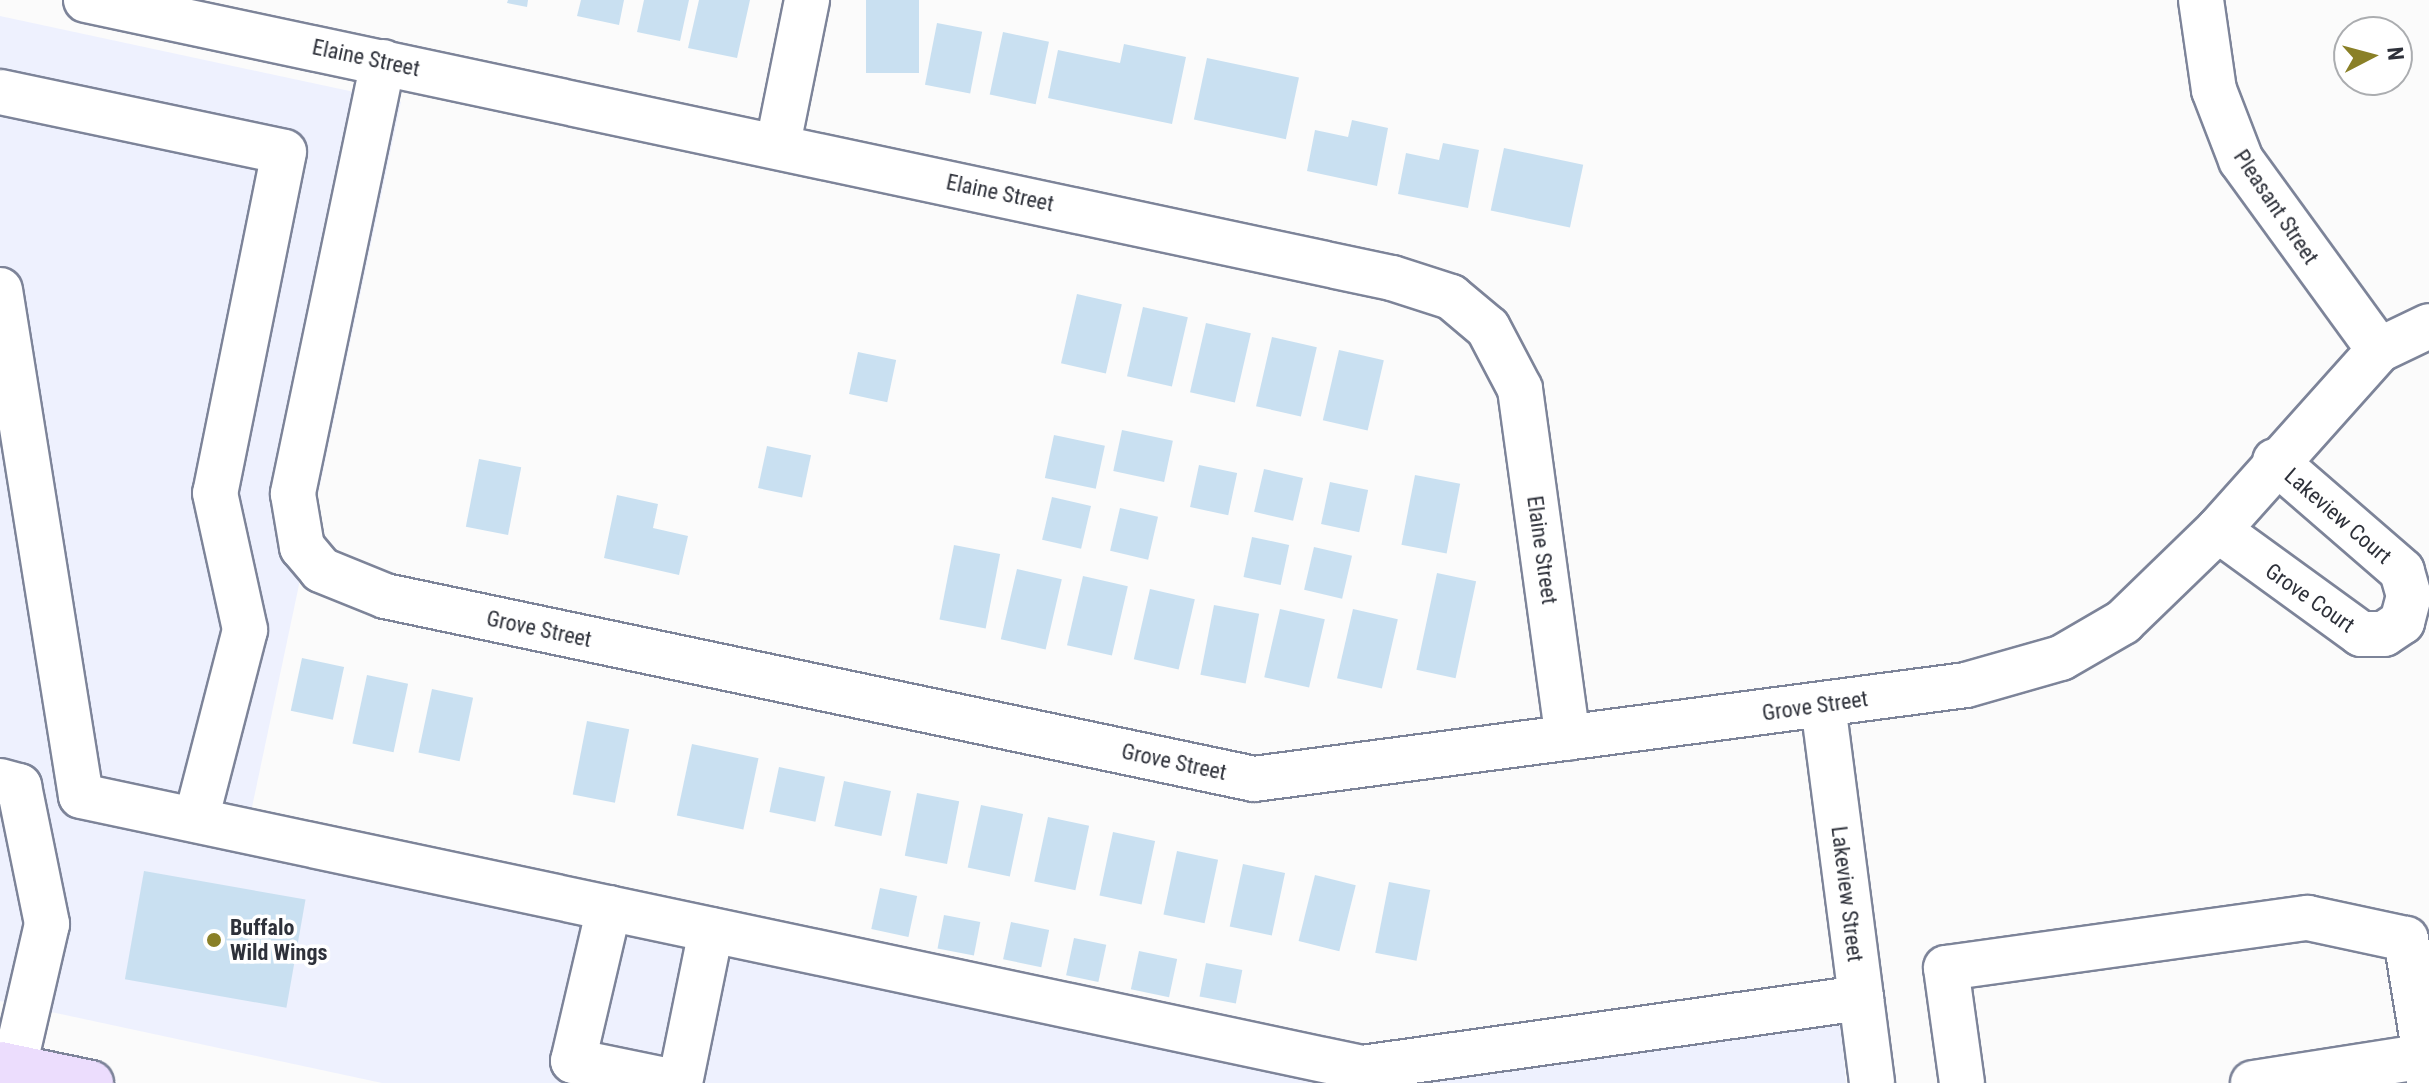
<!DOCTYPE html>
<html>
<head>
<meta charset="utf-8">
<style>
	body { margin:0 }
	#map { position:relative; width:2429px; height:1083px; overflow:hidden; background:#fbfbfb; font-family:"Roboto Condensed",sans-serif }
	div>[style] { position:absolute }
	.built>* { inset:0; background:#eef1fe }
	.building>* { inset:0; background:#c9e0f1; transform-origin:0 0 }
	.roads { filter:drop-shadow(2px 0 #7d8499) drop-shadow(-2px 0 #7d8499) drop-shadow(0 2px #7d8499) drop-shadow(0 -2px #7d8499) }
	.minor>* { height:44px; margin:-22px; padding:0 22px; transform-origin:22px; border-radius:22px; background:#fff }
	.major>* { height:44px; margin:-22px; padding:0 22px; transform-origin:22px; border-radius:22px; background:#ecddfd }
	.dots>* { width:22px; height:22px; translate:-50% -50%; box-sizing:border-box; border:4px solid #fff; border-radius:50% }
	span { translate:-50% -50%; white-space:nowrap; text-align:center; line-height:1.15; -webkit-text-stroke:7px #fff; paint-order:stroke }
	.street-label { font-size:22px; color:#2e313a }
	.poi-label { font-size:22px; color:#2e313a; font-weight:700 }
	.left { translate:0 -50%; text-align:left }
	.north { position:absolute; left:2333px; top:16px; width:80px; height:80px; box-sizing:border-box; background:#fff; border:2px solid #abadb0; border-radius:50%; rotate:84deg; font-size:22px; font-weight:700; line-height:32px; text-align:center; color:#2e313a }
	.north::after { content:''; display:block; margin:auto; width:28px; height:36px; background:#8a8027; clip-path:polygon(50% 0,100% 100%,50% 72%,0 100%) }
</style>
</head>
<body>
<div id="map">
	<div class="built">
		<div style="clip-path:polygon(0 16px,401px 102px,251px 812px,1353px 1046px,1837px 980px,1846px 1083px,382px 1083px,0 1001px)"></div>
	</div>
	<div class="building">
		<div style="clip-path:polygon(508px 0,528px 0,527px 7px,507px 3px)"></div>
		<div style="clip-path:polygon(581px 0,624px 0,619px 25px,577px 16px)"></div>
		<div style="clip-path:polygon(644px 0,689px 0,680px 41px,637px 32px)"></div>
		<div style="clip-path:polygon(699px 0,750px 0,737px 58px,688px 48px)"></div>
		<div style="left:866px;top:0;width:53px;height:73px"></div>
		<div style="left:937px;top:23px;width:46px;height:63px;rotate:11deg"></div>
		<div style="left:1003px;top:32px;width:47px;height:64px;rotate:12deg"></div>
		<div style="clip-path:polygon(1124px 44px,1186px 57px,1172px 124px,1048px 98px,1058px 50px,1120px 63px)"></div>
		<div style="left:1207px;top:58px;width:94px;height:63px;rotate:12deg"></div>
		<div style="clip-path:polygon(1352px 120px,1388px 128px,1377px 186px,1307px 171px,1315px 130px,1348px 137px)"></div>
		<div style="clip-path:polygon(1443px 143px,1479px 150px,1468px 208px,1398px 194px,1406px 153px,1439px 160px)"></div>
		<div style="left:1504px;top:148px;width:81px;height:64px;rotate:12deg"></div>
		<div style="left:1077px;top:294px;width:46px;height:71px;rotate:13deg"></div>
		<div style="left:1143px;top:307px;width:46px;height:71px;rotate:13deg"></div>
		<div style="left:1206px;top:323px;width:46px;height:71px;rotate:13deg"></div>
		<div style="left:1272px;top:337px;width:46px;height:71px;rotate:13deg"></div>
		<div style="left:1339px;top:350px;width:46px;height:72px;rotate:13deg"></div>
		<div style="left:858px;top:352px;width:39px;height:43px;rotate:12deg"></div>
		<div style="left:1122px;top:430px;width:52px;height:42px;rotate:12deg"></div>
		<div style="left:1054px;top:435px;width:52px;height:44px;rotate:12deg"></div>
		<div style="left:767px;top:446px;width:45px;height:43px;rotate:12deg"></div>
		<div style="left:479px;top:459px;width:43px;height:69px;rotate:11deg"></div>
		<div style="left:1199px;top:465px;width:39px;height:43px;rotate:12deg"></div>
		<div style="left:1264px;top:469px;width:40px;height:44px;rotate:13deg"></div>
		<div style="left:1415px;top:475px;width:46px;height:71px;rotate:11deg"></div>
		<div style="left:1330px;top:482px;width:39px;height:43px;rotate:12deg"></div>
		<div style="clip-path:polygon(617px 495px,658px 504px,653px 528px,688px 536px,679px 575px,604px 558px)"></div>
		<div style="left:1052px;top:497px;width:40px;height:44px;rotate:13deg"></div>
		<div style="left:1120px;top:508px;width:39px;height:44px;rotate:13deg"></div>
		<div style="left:1252px;top:537px;width:38px;height:41px;rotate:12deg"></div>
		<div style="left:954px;top:545px;width:47px;height:76px;rotate:11deg"></div>
		<div style="left:1314px;top:547px;width:39px;height:44px;rotate:13deg"></div>
		<div style="left:1017px;top:569px;width:46px;height:72px;rotate:13deg"></div>
		<div style="left:1437px;top:573px;width:40px;height:99px;rotate:12deg"></div>
		<div style="left:1083px;top:576px;width:46px;height:71px;rotate:13deg"></div>
		<div style="left:1150px;top:589px;width:46px;height:72px;rotate:13deg"></div>
		<div style="left:1214px;top:605px;width:46px;height:71px;rotate:11deg"></div>
		<div style="left:1280px;top:609px;width:46px;height:70px;rotate:13deg"></div>
		<div style="left:1353px;top:609px;width:46px;height:71px;rotate:13deg"></div>
		<div style="left:302px;top:658px;width:43px;height:54px;rotate:12deg"></div>
		<div style="left:367px;top:675px;width:42px;height:70px;rotate:12deg"></div>
		<div style="left:432px;top:689px;width:42px;height:65px;rotate:12deg"></div>
		<div style="left:587px;top:721px;width:43px;height:75px;rotate:11deg"></div>
		<div style="left:692px;top:744px;width:68px;height:73px;rotate:12deg"></div>
		<div style="left:779px;top:767px;width:47px;height:46px;rotate:12deg"></div>
		<div style="left:844px;top:781px;width:48px;height:46px;rotate:12deg"></div>
		<div style="left:917px;top:793px;width:43px;height:64px;rotate:11deg"></div>
		<div style="left:981px;top:805px;width:43px;height:64px;rotate:12deg"></div>
		<div style="left:1048px;top:817px;width:42px;height:66px;rotate:12deg"></div>
		<div style="left:1113px;top:832px;width:43px;height:65px;rotate:12deg"></div>
		<div style="left:1177px;top:851px;width:42px;height:65px;rotate:12deg"></div>
		<div style="left:1243px;top:864px;width:43px;height:64px;rotate:12deg"></div>
		<div style="left:144px;top:871px;width:164px;height:110px;rotate:10deg"></div>
		<div style="left:1315px;top:875px;width:42px;height:68px;rotate:14deg"></div>
		<div style="left:1389px;top:882px;width:42px;height:72px;rotate:11deg"></div>
		<div style="left:880px;top:888px;width:38px;height:42px;rotate:12deg"></div>
		<div style="left:944px;top:915px;width:37px;height:34px;rotate:11deg"></div>
		<div style="left:1011px;top:922px;width:39px;height:38px;rotate:12deg"></div>
		<div style="left:1074px;top:938px;width:33px;height:38px;rotate:12deg"></div>
		<div style="left:1139px;top:951px;width:39px;height:39px;rotate:12deg"></div>
		<div style="left:1206px;top:963px;width:37px;height:34px;rotate:11deg"></div>
	</div>
	<div class="roads">
		<div class="minor">
			<div style="left:86px;top:0;width:1335px;rotate:12.02deg"></div>
			<div style="left:1392px;top:278px;width:62px;rotate:17.9deg"></div>
			<div style="left:1451px;top:297px;width:48px;rotate:40deg"></div>
			<div style="left:1488px;top:328px;width:69px;rotate:62.3deg"></div>
			<div style="left:1520px;top:389px;width:352px;rotate:82.2deg"></div>
			<div style="left:2201px;top:0;width:91px;rotate:81.8deg"></div>
			<div style="left:2214px;top:90px;width:75px;rotate:68.9deg"></div>
			<div style="left:2241px;top:160px;width:235px;rotate:54deg"></div>
			<div style="left:383px;top:62px;width:441px;rotate:101.8deg"></div>
			<div style="left:293px;top:494px;width:54px;rotate:80.4deg"></div>
			<div style="left:302px;top:547px;width:30px;rotate:50deg"></div>
			<div style="left:321px;top:570px;width:69px;rotate:22.1deg"></div>
			<div style="left:385px;top:596px;width:888px;rotate:11.89deg"></div>
			<div style="left:1254px;top:779px;width:718px;rotate:-7.52deg"></div>
			<div style="left:1966px;top:685px;width:99px;rotate:-15.9deg"></div>
			<div style="left:2061px;top:658px;width:72px;rotate:-30.1deg"></div>
			<div style="left:2123px;top:622px;width:132px;rotate:-44.1deg"></div>
			<div style="left:2218px;top:530px;width:241px;rotate:-48.2deg"></div>
			<div style="left:2379px;top:350px;width:55px;rotate:-25.6deg"></div>
			<div style="left:0;top:92px;width:290px;rotate:11.9deg"></div>
			<div style="left:284px;top:152px;width:348px;rotate:101.4deg"></div>
			<div style="left:215px;top:493px;width:140px;rotate:77.6deg"></div>
			<div style="left:245px;top:630px;width:196px;rotate:104.5deg"></div>
			<div style="left:778px;top:144px;width:147px;rotate:-78.6deg"></div>
			<div style="left:0;top:290px;width:512px;rotate:80.91deg"></div>
			<div style="left:81px;top:796px;width:1310px;rotate:11.99deg"></div>
			<div style="left:1362px;top:1068px;width:504px;rotate:-7.99deg"></div>
			<div style="left:2218px;top:530px;width:177px;rotate:36deg"></div>
			<div style="left:2361px;top:634px;width:23px"></div>
			<div style="left:2384px;top:634px;width:22px;rotate:-34deg"></div>
			<div style="left:2402px;top:622px;width:27px;rotate:-75deg"></div>
			<div style="left:2409px;top:596px;width:26px;rotate:-106deg"></div>
			<div style="left:2402px;top:571px;width:168px;rotate:-139.1deg"></div>
			<div style="left:1823px;top:705px;width:381px;rotate:82.6deg"></div>
			<div style="left:0;top:781px;width:20px;rotate:15deg"></div>
			<div style="left:19px;top:786px;width:141px;rotate:78.5deg"></div>
			<div style="left:47px;top:924px;width:147px;rotate:103deg"></div>
			<div style="left:609px;top:908px;width:157px;rotate:103.2deg"></div>
			<div style="left:573px;top:1061px;width:108px;rotate:11.7deg"></div>
			<div style="left:680px;top:1083px;width:156px;rotate:-78.5deg"></div>
			<div style="left:1962px;top:1083px;width:116px;rotate:-97.9deg"></div>
			<div style="left:1946px;top:968px;width:365px;rotate:-7.9deg"></div>
			<div style="left:2308px;top:918px;width:100px;rotate:12.1deg"></div>
			<div style="left:2406px;top:939px;width:142px;rotate:80.7deg"></div>
			<div style="left:2253px;top:1083px;width:174px;rotate:-8.9deg"></div>
		</div>
		<div class="major">
			<div style="left:0;top:1064px;width:93px;rotate:11.8deg"></div>
		</div>
	</div>
	<div class="dots">
		<div style="left:214px;top:940px;background:#8a8027"></div>
	</div>
	<div class="street-label">
		<span style="left:366px;top:58px;rotate:12deg">Elaine Street</span>
		<span style="left:1000px;top:193px;rotate:12deg">Elaine Street</span>
		<span style="left:2276px;top:207px;rotate:56deg">Pleasant Street</span>
		<span style="left:2338px;top:516px;rotate:41deg">Lakeview Court</span>
		<span style="left:1542px;top:550px;rotate:82deg">Elaine Street</span>
		<span style="left:2310px;top:598px;rotate:35deg">Grove Court</span>
		<span style="left:539px;top:629px;rotate:12deg">Grove Street</span>
		<span style="left:1815px;top:706px;rotate:-8deg">Grove Street</span>
		<span style="left:1174px;top:762px;rotate:12deg">Grove Street</span>
		<span style="left:1847px;top:894px;rotate:83deg">Lakeview Street</span>
	</div>
	<div class="poi-label">
		<span class="left" style="left:230px;top:940px">Buffalo<br>Wild Wings</span>
	</div>
	<div class="north">N</div>
</div>
</body>
</html>
